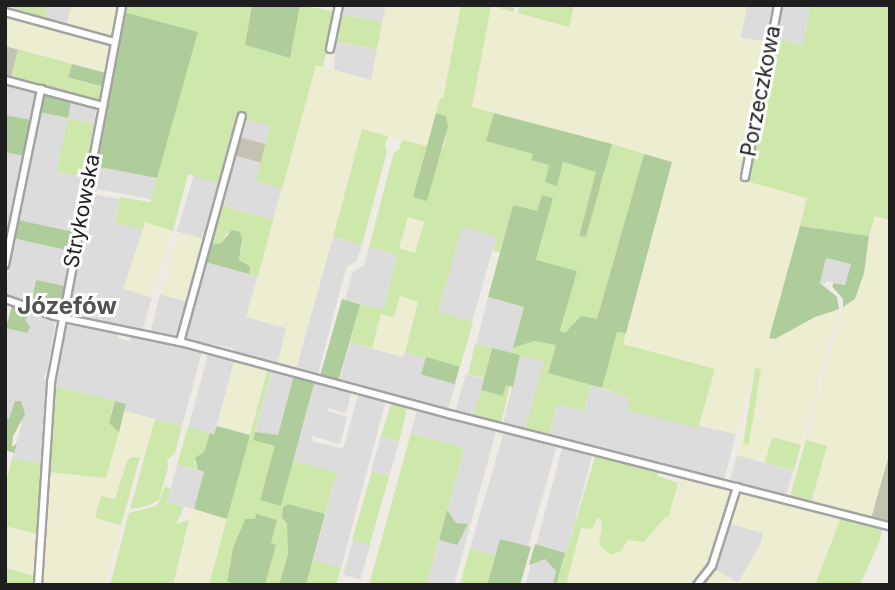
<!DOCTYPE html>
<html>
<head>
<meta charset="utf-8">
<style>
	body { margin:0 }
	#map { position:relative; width:895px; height:590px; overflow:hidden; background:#efebe5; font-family:Inter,sans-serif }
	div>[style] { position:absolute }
	.residential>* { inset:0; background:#dddcdc; transform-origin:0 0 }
	.construction>* { inset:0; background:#c4c2b1; transform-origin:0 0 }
	.farmland>* { inset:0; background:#ededd1; transform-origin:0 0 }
	.grass>* { inset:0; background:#cee8ac; transform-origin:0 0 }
	.forest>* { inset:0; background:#aecd9b; transform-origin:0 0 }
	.roads { filter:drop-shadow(2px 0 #a3a3a3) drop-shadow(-2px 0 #a3a3a3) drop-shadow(0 2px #a3a3a3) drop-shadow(0 -2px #a3a3a3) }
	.minor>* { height:6px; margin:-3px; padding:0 3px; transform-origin:3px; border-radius:3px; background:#fff }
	span { translate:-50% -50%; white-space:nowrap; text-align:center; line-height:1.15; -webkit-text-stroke:6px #fff; paint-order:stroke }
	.street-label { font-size:21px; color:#1f1f1f }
	.quarter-label { font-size:24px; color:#525252; font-weight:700 }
	.frame { position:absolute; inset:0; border:7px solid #1f1f1f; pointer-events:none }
</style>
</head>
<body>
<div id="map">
	<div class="residential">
		<div style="clip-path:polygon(49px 5px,72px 5px,66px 25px,45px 19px)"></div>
		<div style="clip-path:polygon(343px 5px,386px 5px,382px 22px,341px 14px)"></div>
		<div style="clip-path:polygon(747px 5px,775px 5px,768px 42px,741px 38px)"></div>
		<div style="clip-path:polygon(779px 5px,810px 5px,803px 45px,773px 38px)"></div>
		<div style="clip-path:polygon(336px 42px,377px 50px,371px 80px,334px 70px)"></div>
		<div style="clip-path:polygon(5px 82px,34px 90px,36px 94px,31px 120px,5px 115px)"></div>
		<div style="clip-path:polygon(71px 100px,93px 106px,96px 110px,94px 123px,68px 118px,57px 172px,83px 177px,72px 231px,18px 220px,39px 112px,67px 118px)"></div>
		<div style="left:247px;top:119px;width:25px;height:20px;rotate:14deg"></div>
		<div style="clip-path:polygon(5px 152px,24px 156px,7px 246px,5px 245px)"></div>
		<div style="clip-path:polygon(234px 155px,261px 162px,256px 181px,282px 189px,273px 220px,220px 205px)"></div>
		<div style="left:94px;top:166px;width:64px;height:22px;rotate:11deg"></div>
		<div style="left:194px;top:175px;width:27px;height:59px;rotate:17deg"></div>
		<div style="clip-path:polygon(92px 194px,119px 199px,115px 222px,143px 229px,126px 289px,152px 297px,143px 329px,70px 314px,67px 309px)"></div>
		<div style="left:462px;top:226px;width:36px;height:90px;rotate:16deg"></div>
		<div style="clip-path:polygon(333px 237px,362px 245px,357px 260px,346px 268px,318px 374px,313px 373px,296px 369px)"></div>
		<div style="clip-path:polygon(14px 239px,72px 250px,65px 286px,36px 280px,31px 305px,5px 296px)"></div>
		<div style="clip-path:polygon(369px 247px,397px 255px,383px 309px,345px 300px,352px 273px,364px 265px)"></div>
		<div style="clip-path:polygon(826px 258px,851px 264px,845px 285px,826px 281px,825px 284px,820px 283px)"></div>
		<div style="clip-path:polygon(205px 262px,258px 276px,247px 317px,286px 328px,277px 366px,236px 355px,233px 348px,183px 339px)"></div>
		<div style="left:160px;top:294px;width:29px;height:41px;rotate:14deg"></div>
		<div style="left:488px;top:297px;width:37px;height:49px;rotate:14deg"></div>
		<div style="clip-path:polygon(12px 306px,55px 323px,47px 372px,43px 378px,48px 384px,43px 464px,12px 459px,22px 423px,5px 418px,5px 329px)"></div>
		<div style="clip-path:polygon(70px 323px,119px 333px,118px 338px,130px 341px,131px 337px,160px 342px,160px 345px,168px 342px,202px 351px,182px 426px,124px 411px,126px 404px,54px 386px,66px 325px)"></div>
		<div style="clip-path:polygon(350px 343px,403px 357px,405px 352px,426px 357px,422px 374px,456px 383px,448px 410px,339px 382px)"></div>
		<div style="left:208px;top:354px;width:27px;height:76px;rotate:15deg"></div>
		<div style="left:520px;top:355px;width:25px;height:71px;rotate:14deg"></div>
		<div style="left:272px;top:369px;width:23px;height:73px;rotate:15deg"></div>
		<div style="left:466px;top:374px;width:19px;height:38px;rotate:16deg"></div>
		<div style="clip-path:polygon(315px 380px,352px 390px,346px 413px,328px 408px,327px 411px,347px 417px,340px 444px,312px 436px,311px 441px,343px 449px,359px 392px,386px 400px,341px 568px,313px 560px,337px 472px,293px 461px)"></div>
		<div style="clip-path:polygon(591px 385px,630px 399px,628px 410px,736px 434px,725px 477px,721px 479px,686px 471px,667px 466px,660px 460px,656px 464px,642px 460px,641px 456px,635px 458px,603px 450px,599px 446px,597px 448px,549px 436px,557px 404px,584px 411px)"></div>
		<div style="clip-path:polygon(417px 410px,496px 431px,454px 585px,426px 585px,464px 448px,411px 433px)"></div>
		<div style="clip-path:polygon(504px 432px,556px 445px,556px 449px,528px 547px,500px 539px,495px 555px,470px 548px)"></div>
		<div style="left:381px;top:436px;width:19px;height:36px;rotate:16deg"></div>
		<div style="left:563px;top:445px;width:31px;height:145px;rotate:15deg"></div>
		<div style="clip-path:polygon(737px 455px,793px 471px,786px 497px,733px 483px,730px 479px)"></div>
		<div style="left:177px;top:465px;width:28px;height:38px;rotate:15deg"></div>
		<div style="clip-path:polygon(727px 523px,764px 533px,760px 545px,738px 583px,713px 568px)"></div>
		<div style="left:353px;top:540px;width:18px;height:36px;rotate:16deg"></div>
	</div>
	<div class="construction">
		<div style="clip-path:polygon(5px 46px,18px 49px,11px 78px,5px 76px)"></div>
		<div style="left:239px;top:137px;width:28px;height:19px;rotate:15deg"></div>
		<div style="clip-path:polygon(890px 451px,890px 522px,871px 518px)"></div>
	</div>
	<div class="farmland">
		<div style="clip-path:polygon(72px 5px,99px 5px,119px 10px,114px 34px,109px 37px,66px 25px)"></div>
		<div style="clip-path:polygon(386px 5px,461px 5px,443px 99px,440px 99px,427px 146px,362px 129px,295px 371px,277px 366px,286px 328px,246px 317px,316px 65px,371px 80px)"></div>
		<div style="clip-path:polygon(574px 5px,747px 5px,741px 38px,769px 42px,743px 180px,808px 199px,769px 338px,775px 339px,815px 317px,839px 309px,801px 445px,772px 437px,765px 463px,737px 455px,761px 370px,755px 368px,736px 434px,699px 424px,714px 369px,623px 344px,672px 162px,472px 107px,491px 6px,569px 27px)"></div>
		<div style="clip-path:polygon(5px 15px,112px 46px,106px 73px,5px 46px)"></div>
		<div style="clip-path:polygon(875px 216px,890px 220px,890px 451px,871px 518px,811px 503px,827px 446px,806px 440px,843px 307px,855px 299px,864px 273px)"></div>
		<div style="left:408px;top:217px;width:16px;height:33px;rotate:14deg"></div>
		<div style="left:145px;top:222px;width:29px;height:70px;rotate:18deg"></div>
		<div style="left:178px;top:232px;width:28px;height:65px;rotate:15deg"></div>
		<div style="clip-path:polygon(400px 296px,419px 302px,403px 357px,372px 348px,381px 314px)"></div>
		<div style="left:235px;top:360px;width:34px;height:68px;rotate:14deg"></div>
		<div style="clip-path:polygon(124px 411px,155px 419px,145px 455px,132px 457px,127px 461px,114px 499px,101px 496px,96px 518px,121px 525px,105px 585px,41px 585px,48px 472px,106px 478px)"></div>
		<div style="clip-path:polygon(681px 475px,730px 487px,732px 490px,709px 566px,694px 585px,566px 585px,580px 528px,590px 530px,595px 519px,600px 518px,599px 545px,611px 555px,621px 551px,628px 540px,644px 542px,666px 516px,668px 517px)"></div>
		<div style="clip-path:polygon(744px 491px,842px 515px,815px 585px,700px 585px,713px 568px,738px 583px,760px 545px,763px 533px,727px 523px,737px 494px)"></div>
		<div style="clip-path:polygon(190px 508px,227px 519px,209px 585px,173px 585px,189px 527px)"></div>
		<div style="clip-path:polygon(5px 526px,38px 534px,35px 576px,5px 568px)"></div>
	</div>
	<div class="grass">
		<div style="clip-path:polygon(5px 5px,49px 5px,45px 19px)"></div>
		<div style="clip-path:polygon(126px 5px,252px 5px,245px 45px,289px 57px,300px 5px,334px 11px,323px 67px,316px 65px,282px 189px,256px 181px,270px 125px,244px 120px,246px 113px,240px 112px,220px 183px,188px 174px,173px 231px,145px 222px,143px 229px,115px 223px,120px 197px,150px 202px,198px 32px,124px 12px)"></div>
		<div style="clip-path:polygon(evenodd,461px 5px,515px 5px,514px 12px,491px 6px,472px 107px,494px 113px,486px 141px,533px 154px,531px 160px,550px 165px,556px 186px,563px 162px,597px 171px,579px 235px,586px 237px,612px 144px,644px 154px,597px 319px,565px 333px,560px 332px,576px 272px,536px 261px,553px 198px,542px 195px,537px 212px,513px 205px,500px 252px,493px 251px,497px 236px,462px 227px,438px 312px,473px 322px,460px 367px,405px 352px,418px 302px,400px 296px,394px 317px,381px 314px,372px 348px,350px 343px,360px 304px,383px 309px,397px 255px,369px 247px,394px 152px,399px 150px,402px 140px,427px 146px,413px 197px,444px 146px,447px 119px,436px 113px,440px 98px,443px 99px,461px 5px,408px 217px,424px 222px,415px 253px,399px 248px,408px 217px)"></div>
		<div style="clip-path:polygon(520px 5px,574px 5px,569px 27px,518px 13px)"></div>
		<div style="clip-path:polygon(810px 5px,890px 5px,890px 220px,875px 216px,869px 236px,800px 226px,807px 198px,746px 181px,773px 38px,803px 45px)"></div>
		<div style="left:341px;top:14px;width:42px;height:28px;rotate:11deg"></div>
		<div style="clip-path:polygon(18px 49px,72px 64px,69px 78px,103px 87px,101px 102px,11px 78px)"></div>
		<div style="left:68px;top:118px;width:29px;height:55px;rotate:12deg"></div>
		<div style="clip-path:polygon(362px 129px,388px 136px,385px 146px,387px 151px,362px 245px,333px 237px)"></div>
		<div style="clip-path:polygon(220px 205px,273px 220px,258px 276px,249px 274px,249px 265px,239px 260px,242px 246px,227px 233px,221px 243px,209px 245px)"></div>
		<div style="clip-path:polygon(617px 331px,626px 333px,623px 344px,715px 369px,698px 428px,627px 410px,630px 399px,602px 388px)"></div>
		<div style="clip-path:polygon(534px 341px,556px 345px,548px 373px,591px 385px,584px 411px,557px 404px,549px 436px,525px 430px,544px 362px,511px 353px,513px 348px)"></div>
		<div style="left:475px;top:344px;width:17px;height:31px;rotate:13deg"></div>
		<div style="clip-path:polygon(268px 368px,272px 369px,253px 439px,275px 445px,281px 506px,293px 461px,337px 472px,325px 514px,288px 504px,283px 507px,282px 517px,287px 524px,289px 547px,279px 585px,265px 585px,276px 545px,271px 543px,256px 514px,255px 519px,245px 519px,233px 548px,227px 580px,237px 585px,209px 585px)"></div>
		<div style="left:755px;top:368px;width:6px;height:77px;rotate:9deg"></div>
		<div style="clip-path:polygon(506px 385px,510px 386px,501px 423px,473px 418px,481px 390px,503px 396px)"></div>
		<div style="clip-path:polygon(54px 386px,115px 401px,111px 413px,119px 432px,106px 478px,48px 472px)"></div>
		<div style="clip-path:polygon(392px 401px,405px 404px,407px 409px,399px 441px,381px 436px)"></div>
		<div style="clip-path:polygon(155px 419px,182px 426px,175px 453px,167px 460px,168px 467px,159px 500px,147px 506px,130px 509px)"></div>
		<div style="clip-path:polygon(188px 427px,210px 433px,204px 452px,194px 460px,198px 470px,177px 465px)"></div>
		<div style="clip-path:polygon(411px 433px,464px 448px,447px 510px,426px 585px,369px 585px)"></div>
		<div style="left:772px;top:437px;width:30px;height:27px;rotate:15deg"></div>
		<div style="left:806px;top:440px;width:22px;height:60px;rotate:16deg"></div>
		<div style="clip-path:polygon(596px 454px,657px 469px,658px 476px,678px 483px,668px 518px,666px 516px,644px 542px,628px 540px,621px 551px,611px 555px,599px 545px,602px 522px,598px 517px,592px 529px,581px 528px,566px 585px,556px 585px)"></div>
		<div style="clip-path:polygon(132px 457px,140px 457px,121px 525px,95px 518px,101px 496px,115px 499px,127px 461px)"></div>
		<div style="clip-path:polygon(12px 459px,43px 464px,38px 534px,5px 526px,5px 485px)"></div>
		<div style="left:372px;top:471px;width:18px;height:72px;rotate:16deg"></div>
		<div style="clip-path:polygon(165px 487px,171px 488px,167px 502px,184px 507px,176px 524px,189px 520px,173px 585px,110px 585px,129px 513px,157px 506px)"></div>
		<div style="clip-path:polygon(842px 515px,883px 526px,880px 540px,860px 585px,815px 585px)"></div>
		<div style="clip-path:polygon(470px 548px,495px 555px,487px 585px,460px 585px)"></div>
		<div style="clip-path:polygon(313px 560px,341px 568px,336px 585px,306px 585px)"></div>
		<div style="clip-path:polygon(5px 568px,35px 576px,35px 585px,5px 585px)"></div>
	</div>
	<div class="forest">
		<div style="clip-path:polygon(252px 5px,300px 5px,290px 58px,245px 45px)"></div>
		<div style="clip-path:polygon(124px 12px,198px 32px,157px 178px,94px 166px)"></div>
		<div style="left:72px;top:64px;width:35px;height:14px;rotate:15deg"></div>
		<div style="clip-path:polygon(46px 93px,71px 100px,68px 118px,39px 112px,42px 95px)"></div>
		<div style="clip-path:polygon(436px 113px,446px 116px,448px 126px,427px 201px,413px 197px)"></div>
		<div style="clip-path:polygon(494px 113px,612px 144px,586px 237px,579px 236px,596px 172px,563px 162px,557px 186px,545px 182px,549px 165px,531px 160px,533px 154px,486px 141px)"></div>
		<div style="clip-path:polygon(5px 115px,31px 120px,24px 156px,5px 152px)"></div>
		<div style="clip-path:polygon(644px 154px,672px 162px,626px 333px,617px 332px,602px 388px,548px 373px,556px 345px,534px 341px,513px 348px,524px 307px,488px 297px,513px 205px,537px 211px,542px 195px,553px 198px,536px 260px,577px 271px,560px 331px,565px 333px,581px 316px,597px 319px)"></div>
		<div style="left:18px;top:220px;width:58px;height:19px;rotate:12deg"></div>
		<div style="clip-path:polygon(800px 226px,869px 236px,864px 273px,855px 299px,843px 307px,843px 299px,832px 286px,834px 283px,845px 285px,851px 264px,826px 258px,820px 283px,837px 297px,839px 309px,815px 317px,775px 339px,769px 338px)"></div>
		<div style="clip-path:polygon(232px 230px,240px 232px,242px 239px,239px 260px,250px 266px,249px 274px,205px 262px,209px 245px,221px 243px)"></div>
		<div style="clip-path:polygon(36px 280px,65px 286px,60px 309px,55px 313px,31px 305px)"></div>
		<div style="left:342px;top:299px;width:19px;height:80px;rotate:16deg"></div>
		<div style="clip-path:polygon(12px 306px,31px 313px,25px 320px,30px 327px,27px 333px,6px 328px)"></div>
		<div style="clip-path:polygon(492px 348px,520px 355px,513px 387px,506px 385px,503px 396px,481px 390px)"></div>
		<div style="left:426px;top:357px;width:35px;height:18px;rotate:16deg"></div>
		<div style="clip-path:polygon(294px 375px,315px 380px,281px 506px,260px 500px,275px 446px,253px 440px,255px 432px,278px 435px)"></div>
		<div style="clip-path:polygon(15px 401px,21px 401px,25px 414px,13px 436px,12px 447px,17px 443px,14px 453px,5px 450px,5px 418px,9px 419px)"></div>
		<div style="clip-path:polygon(115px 401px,126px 404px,119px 432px,109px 423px)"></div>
		<div style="clip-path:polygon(217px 426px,250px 435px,227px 519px,194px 509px,204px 472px,198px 470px,195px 458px,204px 452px,210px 433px,214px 434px)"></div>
		<div style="clip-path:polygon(288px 504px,325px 514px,306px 585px,279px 585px,288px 553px,287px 524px,282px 517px,283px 507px)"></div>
		<div style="clip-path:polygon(447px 510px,456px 523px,468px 524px,457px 545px,439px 540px)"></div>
		<div style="clip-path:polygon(256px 514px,277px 520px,271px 543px,276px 545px,265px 585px,237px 585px,227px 581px,233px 548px,245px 519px,255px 519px)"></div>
		<div style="clip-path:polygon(500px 539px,531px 547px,520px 585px,487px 585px)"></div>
		<div style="clip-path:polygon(535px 544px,565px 553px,556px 585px,553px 585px,556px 571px,545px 559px,529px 565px)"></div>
	</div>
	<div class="roads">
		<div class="minor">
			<div style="left:5px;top:12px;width:114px;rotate:15.3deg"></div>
			<div style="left:330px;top:49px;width:45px;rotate:-78.4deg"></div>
			<div style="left:5px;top:80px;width:101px;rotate:14.9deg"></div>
			<div style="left:745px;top:177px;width:175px;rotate:-79.1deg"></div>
			<div style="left:5px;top:265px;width:180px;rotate:-78.4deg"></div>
			<div style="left:5px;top:299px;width:52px;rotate:19.1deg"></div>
			<div style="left:54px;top:316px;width:129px;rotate:11.7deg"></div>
			<div style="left:180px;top:342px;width:283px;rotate:15deg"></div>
			<div style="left:453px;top:415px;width:451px;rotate:14.3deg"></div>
			<div style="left:180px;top:342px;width:234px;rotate:-74.7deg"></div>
			<div style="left:38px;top:585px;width:203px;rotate:-86.3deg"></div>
			<div style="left:51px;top:382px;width:384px;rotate:-79.3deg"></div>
			<div style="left:697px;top:585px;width:24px;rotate:-52deg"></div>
			<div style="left:712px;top:566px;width:83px;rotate:-72.4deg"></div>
		</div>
	</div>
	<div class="street-label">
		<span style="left:761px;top:91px;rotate:-79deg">Porzeczkowa</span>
		<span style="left:82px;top:211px;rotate:-79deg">Strykowska</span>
	</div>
	<div class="quarter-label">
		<span style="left:67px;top:306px">Józefów</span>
	</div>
	<div class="frame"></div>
</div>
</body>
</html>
